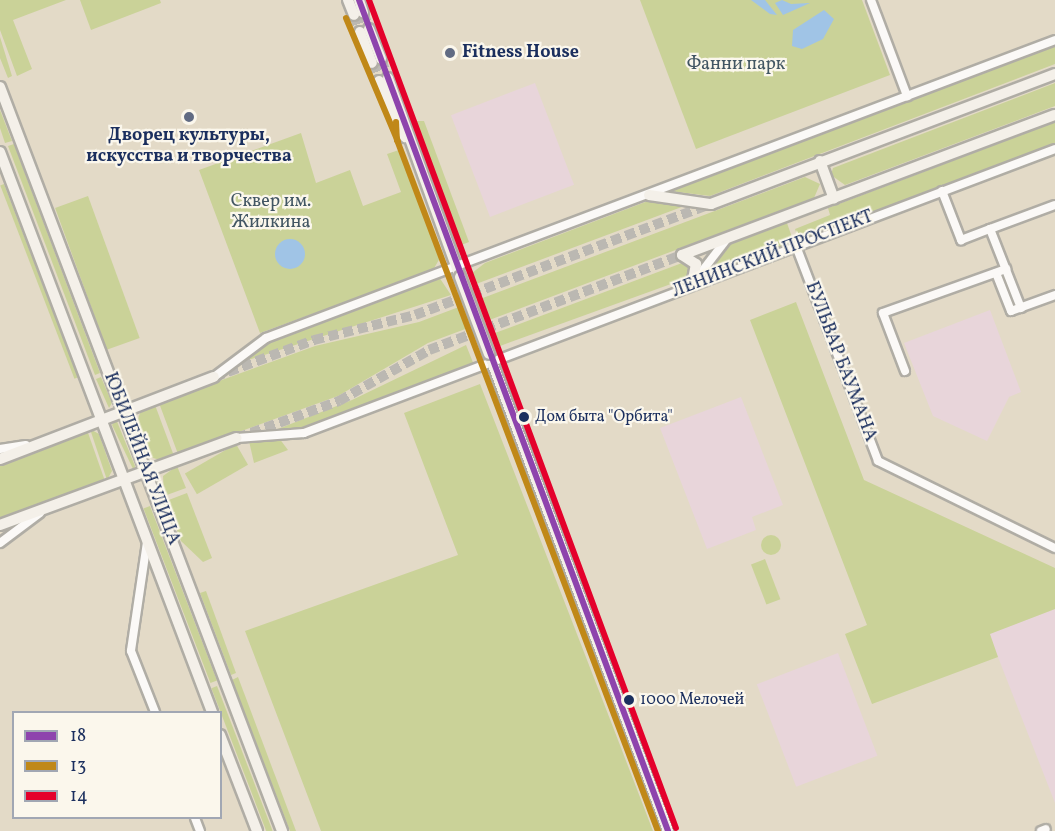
<!DOCTYPE html>
<html>
<head>
<meta charset="utf-8">
<style>
	body { margin:0 }
	#map { position:relative; width:1055px; height:831px; overflow:hidden; background:#e3dac7; font-family:Vollkorn,serif }
	div>[style] { position:absolute }
	.built>* { inset:0; background:#e8d5da; transform-origin:0 0 }
	.green>* { inset:0; background:#cad298; transform-origin:0 0 }
	.round { border-radius:50% }
	.water>* { inset:0; background:#a0c4e6 }
	.secondary-tunnel>* { height:10px; margin-top:-5px; transform-origin:0; background:repeating-linear-gradient(90deg,#bbb8b2 0 10px,transparent 0 15px) }
	.roads { filter:drop-shadow(2px 0 #b0ada5) drop-shadow(-2px 0 #b0ada5) drop-shadow(0 2px #b0ada5) drop-shadow(0 -2px #b0ada5) }
	.minor>* { height:8px; margin:-4px; padding:0 4px; transform-origin:4px; border-radius:4px; background:#fbf9f7 }
	.secondary>* { height:10px; margin:-5px; padding:0 5px; transform-origin:5px; border-radius:5px; background:#f4f0e9 }
	.bridges { filter:drop-shadow(2px 0 #b0ada5) drop-shadow(-2px 0 #b0ada5) drop-shadow(0 2px #b0ada5) drop-shadow(0 -2px #b0ada5) }
	.secondary-bridge>* { height:10px; margin:-5px; padding:0 5px; transform-origin:5px; border-radius:5px; background:#f4f0e9 }
	.bus-1>* { height:6px; margin:-3px; padding:0 3px; transform-origin:3px; border-radius:3px; background:#8e44ad }
	.bus-2>* { height:6px; margin:-3px; padding:0 3px; transform-origin:3px; border-radius:3px; background:#c08818 }
	.bus-3>* { height:6px; margin:-3px; padding:0 3px; transform-origin:3px; border-radius:3px; background:#e4002b }
	.dots>* { width:16px; height:16px; translate:-50% -50%; box-sizing:border-box; border:3px solid #fbf7ec; border-radius:50% }
	span { translate:-50% -50%; white-space:nowrap; text-align:center; line-height:1.15; -webkit-text-stroke:4.5px #fbf7ec; paint-order:stroke }
	.bus-label { font-size:16px; color:#1b2f5e }
	.left { translate:0 -50%; text-align:left }
	.poi-label { font-size:18px; color:#1b2f5e; font-weight:700 }
	.park-label { font-size:18px; color:#425663 }
	.street-label { font-size:18px; color:#1b2f5e }
	.legend { position:absolute; left:12px; top:711px; width:210px; height:108px; box-sizing:border-box; background:#fbf7ec; border:2px solid #a1a7b3; margin:0; padding:8px 10px; list-style:none; font-size:18px; color:#1b2f5e }
	.legend li { display:flex; align-items:center; gap:12px; height:30px }
	.legend b { width:30px; border:2px solid #a1a7b3 }
</style>
</head>
<body>
<div id="map">
	<div class="built">
		<div style="left:535px;top:83px;width:109px;height:90px;rotate:69deg"></div>
		<div style="clip-path:polygon(990px 310px,1021px 392px,1009px 397px,987px 441px,933px 416px,904px 343px)"></div>
		<div style="clip-path:polygon(741px 397px,783px 505px,752px 517px,756px 530px,707px 549px,660px 428px)"></div>
		<div style="clip-path:polygon(1055px 609px,1055px 803px,989px 634px)"></div>
		<div style="left:838px;top:653px;width:110px;height:87px;rotate:69deg"></div>
	</div>
	<div class="green">
		<div style="clip-path:polygon(0 0,66px 0,13px 20px,32px 69px,17px 76px,0 30px)"></div>
		<div style="clip-path:polygon(80px 0,160px 0,161px 3px,91px 30px)"></div>
		<div style="clip-path:polygon(640px 0,862px 0,890px 75px,696px 149px)"></div>
		<div style="clip-path:polygon(0 37px,12px 76px,8px 78px,0 58px)"></div>
		<div style="clip-path:polygon(1055px 45px,1055px 64px,710px 196px,670px 191px)"></div>
		<div style="clip-path:polygon(1055px 83px,1055px 106px,845px 185px,831px 175px,833px 168px)"></div>
		<div style="clip-path:polygon(0 110px,12px 141px,5px 143px,0 128px)"></div>
		<div style="clip-path:polygon(416px 121px,424px 121px,469px 242px,456px 247px,412px 133px)"></div>
		<div style="clip-path:polygon(1055px 122px,1055px 145px,799px 241px,795px 229px,830px 215px,828px 208px)"></div>
		<div style="clip-path:polygon(301px 133px,316px 183px,350px 170px,363px 206px,401px 192px,387px 154px,402px 149px,440px 258px,433px 270px,260px 333px,199px 170px)"></div>
		<div style="clip-path:polygon(14px 144px,100px 373px,95px 375px,8px 146px)"></div>
		<div style="clip-path:polygon(805px 177px,820px 184px,814px 198px,428px 343px,338px 396px,178px 454px,159px 403px,315px 346px,419px 322px)"></div>
		<div style="left:4px;top:184px;width:207px;height:4px;rotate:69deg"></div>
		<div style="left:88px;top:196px;width:151px;height:35px;rotate:70deg"></div>
		<div style="clip-path:polygon(648px 201px,687px 205px,476px 284px,472px 273px,485px 263px)"></div>
		<div style="clip-path:polygon(787px 223px,794px 243px,701px 277px,729px 244px)"></div>
		<div style="clip-path:polygon(682px 263px,693px 270px,682px 280px,500px 346px,495px 333px)"></div>
		<div style="clip-path:polygon(439px 277px,451px 295px,236px 364px,274px 339px)"></div>
		<div style="clip-path:polygon(796px 302px,864px 480px,1055px 568px,1055px 609px,990px 634px,998px 657px,872px 704px,845px 634px,867px 625px,750px 320px)"></div>
		<div style="clip-path:polygon(466px 345px,474px 365px,305px 430px,265px 434px,352px 400px)"></div>
		<div style="clip-path:polygon(101px 377px,112px 403px,109px 408px,96px 379px)"></div>
		<div style="clip-path:polygon(480px 384px,613px 727px,653px 831px,321px 831px,245px 631px,458px 555px,404px 413px)"></div>
		<div style="clip-path:polygon(155px 405px,174px 456px,160px 460px,150px 457px,137px 422px,141px 410px)"></div>
		<div style="clip-path:polygon(116px 419px,135px 466px,134px 471px,112px 425px)"></div>
		<div style="clip-path:polygon(90px 429px,99px 434px,112px 471px,107px 480px)"></div>
		<div style="clip-path:polygon(87px 430px,105px 481px,0 521px,0 463px)"></div>
		<div style="clip-path:polygon(279px 438px,288px 450px,254px 463px,249px 441px)"></div>
		<div style="left:236px;top:444px;width:24px;height:59px;rotate:60deg"></div>
		<div style="clip-path:polygon(177px 466px,186px 488px,164px 496px,163px 476px)"></div>
		<div style="clip-path:polygon(187px 493px,212px 558px,203px 562px,181px 541px,166px 501px)"></div>
		<div style="left:150px;top:506px;width:187px;height:7px;rotate:69deg"></div>
		<div class="round" style="left:761px;top:535px;width:20px;height:20px"></div>
		<div style="left:765px;top:559px;width:43px;height:15px;rotate:69deg"></div>
		<div style="clip-path:polygon(206px 591px,236px 673px,231px 675px,200px 593px)"></div>
		<div style="clip-path:polygon(238px 677px,296px 831px,290px 831px,232px 680px)"></div>
		<div style="left:217px;top:686px;width:155px;height:6px;rotate:69deg"></div>
	</div>
	<div class="water">
		<div style="clip-path:polygon(751px 0,765px 0,777px 15px,770px 14px)"></div>
		<div style="clip-path:polygon(782px 0,791px 4px,810px 3px,783px 15px,775px 3px)"></div>
		<div style="clip-path:polygon(824px 10px,834px 19px,823px 39px,802px 49px,792px 46px,793px 30px)"></div>
		<div class="round" style="left:275px;top:239px;width:30px;height:30px"></div>
	</div>
	<div class="secondary-tunnel">
		<div style="left:363px;top:12px;width:18px;rotate:71deg"></div>
		<div style="left:354px;top:15px;width:18px;rotate:71deg"></div>
		<div style="left:381px;top:59px;width:20px;rotate:70deg"></div>
		<div style="left:372px;top:63px;width:19px;rotate:69deg"></div>
		<div style="left:214px;top:377px;width:107px;rotate:-20.3deg"></div>
		<div style="left:314px;top:340px;width:104px;rotate:-13.9deg"></div>
		<div style="left:415px;top:315px;width:316px;rotate:-20.6deg"></div>
		<div style="left:237px;top:438px;width:109px;rotate:-19.9deg"></div>
		<div style="left:339px;top:401px;width:103px;rotate:-29.5deg"></div>
		<div style="left:429px;top:350px;width:270px;rotate:-20.6deg"></div>
	</div>
	<div class="roads">
		<div class="minor">
			<div style="left:871px;top:0;width:103px;rotate:69.4deg"></div>
			<div style="left:942px;top:191px;width:53px;rotate:68.8deg"></div>
			<div style="left:961px;top:240px;width:31px;rotate:-21deg"></div>
			<div style="left:990px;top:229px;width:85px;rotate:68.6deg"></div>
			<div style="left:990px;top:229px;width:69px;rotate:-20.3deg"></div>
			<div style="left:796px;top:246px;width:230px;rotate:69.1deg"></div>
			<div style="left:878px;top:461px;width:197px;rotate:26.2deg"></div>
			<div style="left:996px;top:273px;width:41px;rotate:68.5deg"></div>
			<div style="left:1011px;top:311px;width:47px;rotate:-20deg"></div>
			<div style="left:693px;top:283px;width:54px;rotate:-52.5deg"></div>
			<div style="left:905px;top:371px;width:62px;rotate:-110.8deg"></div>
			<div style="left:883px;top:313px;width:131px;rotate:-19.7deg"></div>
			<div style="left:214px;top:377px;width:65px;rotate:-36.9deg"></div>
			<div style="left:266px;top:338px;width:843px;rotate:-20.69deg"></div>
			<div style="left:237px;top:438px;width:67px;rotate:-4.3deg"></div>
			<div style="left:304px;top:433px;width:803px;rotate:-20.71deg"></div>
			<div style="left:0;top:449px;width:26px;rotate:-9deg"></div>
			<div style="left:147px;top:542px;width:110px;rotate:98.4deg"></div>
			<div style="left:131px;top:651px;width:66px;rotate:68.5deg"></div>
			<div style="left:0;top:543px;width:50px;rotate:-36.9deg"></div>
			<div style="left:195px;top:818px;width:14px;rotate:69deg"></div>
			<div style="left:1041px;top:831px;width:5px;rotate:-22deg"></div>
		</div>
		<div class="secondary">
			<div style="left:348px;top:0;width:16px;rotate:68deg"></div>
			<div style="left:359px;top:0;width:13px;rotate:72deg"></div>
			<div style="left:369px;top:29px;width:32px;rotate:68deg"></div>
			<div style="left:360px;top:32px;width:33px;rotate:69deg"></div>
			<div style="left:388px;top:78px;width:212px;rotate:70.1deg"></div>
			<div style="left:379px;top:81px;width:62px;rotate:65.1deg"></div>
			<div style="left:0;top:87px;width:796px;rotate:69.24deg"></div>
			<div style="left:0;top:152px;width:599px;rotate:69.26deg"></div>
			<div style="left:820px;top:161px;width:40px;rotate:69.8deg"></div>
			<div style="left:649px;top:195px;width:63px;rotate:8.3deg"></div>
			<div style="left:711px;top:204px;width:368px;rotate:-20.7deg"></div>
			<div style="left:682px;top:255px;width:398px;rotate:-20.6deg"></div>
			<div style="left:682px;top:255px;width:17px;rotate:33deg"></div>
			<div style="left:696px;top:264px;width:20px;rotate:101deg"></div>
			<div style="left:489px;top:354px;width:509px;rotate:69.43deg"></div>
			<div style="left:0;top:459px;width:229px;rotate:-21deg"></div>
			<div style="left:0;top:525px;width:252px;rotate:-20.2deg"></div>
			<div style="left:220px;top:735px;width:103px;rotate:68.9deg"></div>
		</div>
	</div>
	<div class="bridges">
		<div class="secondary-bridge">
			<div style="left:460px;top:277px;width:82px;rotate:69.4deg"></div>
		</div>
	</div>
	<div class="bus-1">
		<div style="left:359px;top:0;width:887px;rotate:69.6deg"></div>
	</div>
	<div class="bus-2">
		<div style="left:346px;top:18px;width:134px;rotate:67.2deg"></div>
		<div style="left:396px;top:122px;width:18px;rotate:87deg"></div>
		<div style="left:397px;top:140px;width:739px;rotate:69.31deg"></div>
	</div>
	<div class="bus-3">
		<div style="left:369px;top:0;width:883px;rotate:69.66deg"></div>
	</div>
	<div class="dots">
		<div style="left:450px;top:53px;background:#616b83"></div>
		<div style="left:189px;top:117px;background:#616b83"></div>
		<div style="left:524px;top:417px;background:#1b2f5e"></div>
		<div style="left:629px;top:700px;background:#1b2f5e"></div>
	</div>
	<div class="bus-label">
		<span class="left" style="left:535px;top:417px">Дом быта "Орбита"</span>
		<span class="left" style="left:640px;top:700px">1000 Мелочей</span>
	</div>
	<div class="poi-label">
		<span class="left" style="left:462px;top:53px">Fitness House</span>
		<span style="left:189px;top:147px">Дворец культуры,<br>искусства и творчества</span>
	</div>
	<div class="park-label">
		<span style="left:736px;top:65px">Фанни парк</span>
		<span style="left:271px;top:213px">Сквер им.<br>Жилкина</span>
	</div>
	<div class="street-label">
		<span style="left:773px;top:255px;rotate:-21deg">ЛЕНИНСКИЙ ПРОСПЕКТ</span>
		<span style="left:840px;top:362px;rotate:69deg">БУЛЬВАР БАУМАНА</span>
		<span style="left:141px;top:459px;rotate:69deg">ЮБИЛЕЙНАЯ УЛИЦА</span>
	</div>
	<ul class="legend">
	<li><b style="height:8px;background:#8e44ad"></b>18</li>
	<li><b style="height:8px;background:#c08818"></b>13</li>
	<li><b style="height:8px;background:#e4002b"></b>14</li>
	</ul>
</div>
</body>
</html>
